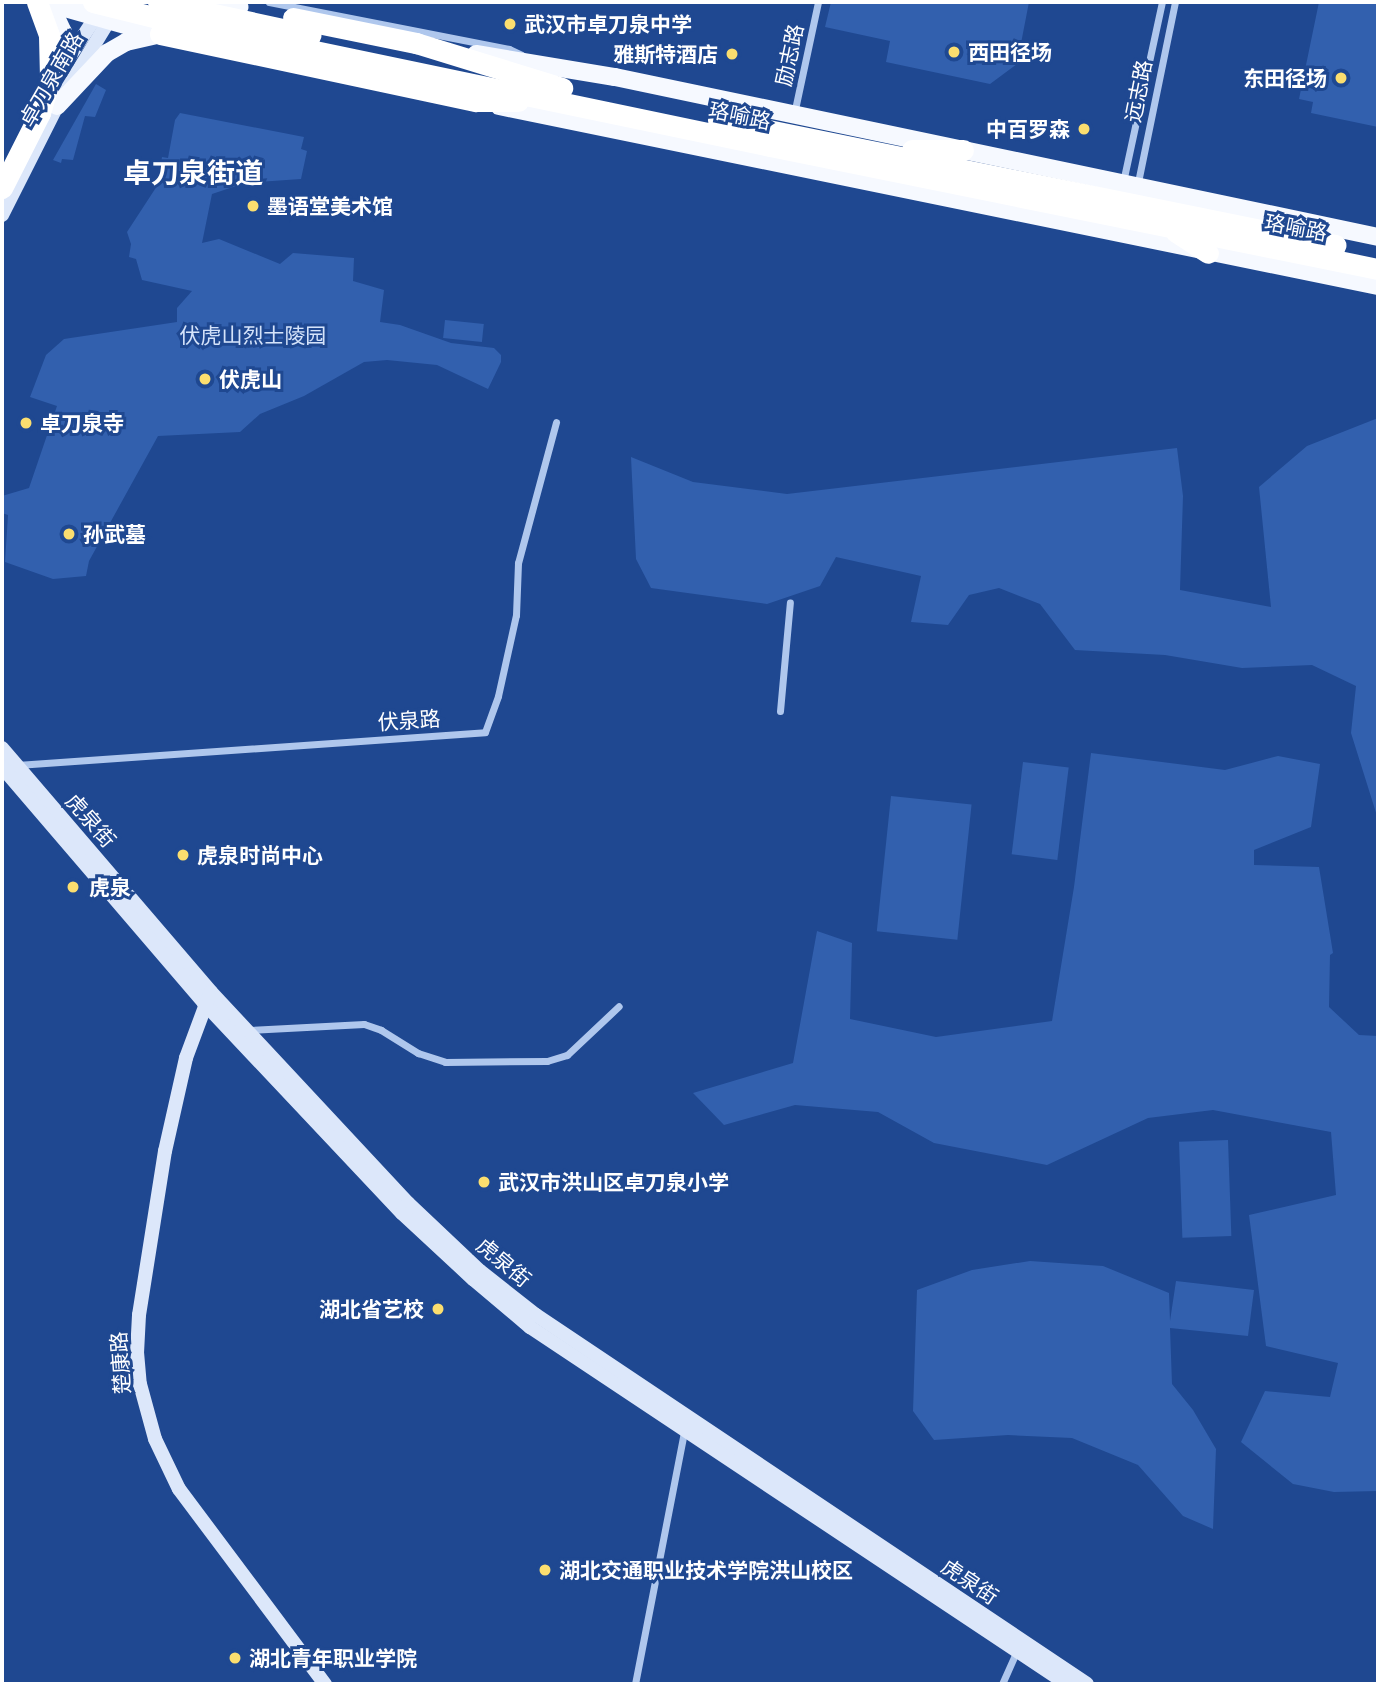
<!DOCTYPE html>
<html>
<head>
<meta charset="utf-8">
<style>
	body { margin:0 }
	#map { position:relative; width:1380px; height:1686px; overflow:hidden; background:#1f4891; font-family:Quicksand,"Noto Sans SC",sans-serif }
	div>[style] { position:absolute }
	.green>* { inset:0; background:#3260ae; transform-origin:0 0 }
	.street>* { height:7px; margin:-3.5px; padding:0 3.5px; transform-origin:3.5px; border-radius:3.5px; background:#afc7ed }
	.secondary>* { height:14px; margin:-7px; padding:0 7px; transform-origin:7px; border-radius:7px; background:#dce7fa }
	.primary>* { height:18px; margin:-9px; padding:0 9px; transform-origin:9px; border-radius:9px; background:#f6f9ff }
	.highway>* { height:21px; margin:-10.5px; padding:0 10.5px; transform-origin:10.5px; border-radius:10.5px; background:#fff }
	.dots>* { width:19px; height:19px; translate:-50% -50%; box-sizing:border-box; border:4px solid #1f4891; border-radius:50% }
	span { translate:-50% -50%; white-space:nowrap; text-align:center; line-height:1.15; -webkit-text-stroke:6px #1f4891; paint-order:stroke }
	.poi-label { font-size:21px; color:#fff; font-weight:700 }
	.left { translate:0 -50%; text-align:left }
	.right { translate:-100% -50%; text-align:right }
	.street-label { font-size:21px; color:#fff }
	.park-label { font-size:21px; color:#d5e3fa }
	.district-label { font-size:28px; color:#fff; font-weight:700 }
	.frame { position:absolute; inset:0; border:4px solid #fff; pointer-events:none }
</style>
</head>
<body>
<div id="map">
	<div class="green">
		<div style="clip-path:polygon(831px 2px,1029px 2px,1017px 64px,990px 84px,886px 62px,890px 41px,825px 27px)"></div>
		<div style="clip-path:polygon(1319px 2px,1378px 2px,1378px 127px,1311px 113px,1313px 102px,1299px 99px)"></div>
		<div style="clip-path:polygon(96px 84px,106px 90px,95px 117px,85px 116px,73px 160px,62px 159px,61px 163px,53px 160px)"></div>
		<div style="clip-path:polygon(180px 113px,304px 137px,301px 149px,307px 151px,301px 179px,245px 183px,212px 194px,202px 243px,219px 239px,280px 264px,293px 253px,354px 258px,353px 281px,384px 290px,380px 322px,400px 325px,451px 343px,494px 348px,501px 355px,501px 362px,488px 389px,437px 365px,387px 360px,364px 362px,304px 396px,260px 414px,240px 432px,158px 436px,89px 561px,86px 576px,53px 579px,5px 562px,8px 515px,2px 513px,2px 496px,29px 488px,57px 406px,30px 397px,46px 355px,64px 339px,177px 322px,177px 308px,192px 291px,142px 280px,136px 259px,129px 257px,131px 244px,127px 232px,157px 186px,162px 157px,168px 158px,175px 120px)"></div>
		<div style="left:445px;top:320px;width:39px;height:18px;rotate:6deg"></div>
		<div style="clip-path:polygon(1378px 418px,1378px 819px,1351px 733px,1356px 686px,1312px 665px,1242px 668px,1165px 655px,1075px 650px,1040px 604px,999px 588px,969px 595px,948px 625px,911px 622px,921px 576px,836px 557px,820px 586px,767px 604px,651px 588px,636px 559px,631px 457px,693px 482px,787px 494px,1177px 448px,1183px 496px,1180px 590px,1271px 607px,1259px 487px,1307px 446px)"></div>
		<div style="clip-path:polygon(1091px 753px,1225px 770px,1278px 756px,1320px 764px,1311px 827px,1254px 850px,1254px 865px,1319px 867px,1333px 953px,1330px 955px,1329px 1007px,1359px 1035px,1378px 1036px,1378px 1491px,1334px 1492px,1293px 1484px,1241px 1442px,1265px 1391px,1330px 1397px,1338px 1363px,1266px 1346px,1249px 1215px,1336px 1195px,1331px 1132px,1213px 1110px,1148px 1118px,1047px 1165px,934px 1143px,878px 1112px,795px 1105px,724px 1125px,693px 1093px,793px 1063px,817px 931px,852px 943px,850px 1019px,936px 1037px,1052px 1021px,1074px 887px)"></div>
		<div style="left:1023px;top:762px;width:46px;height:93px;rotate:7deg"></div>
		<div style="left:891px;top:796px;width:81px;height:136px;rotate:6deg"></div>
		<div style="left:1228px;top:1140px;width:96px;height:49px;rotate:88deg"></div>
		<div style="clip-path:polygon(1030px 1261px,1103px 1266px,1169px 1293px,1170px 1321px,1176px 1281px,1254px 1290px,1248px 1336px,1170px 1328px,1172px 1384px,1193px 1410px,1216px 1449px,1213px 1529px,1183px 1516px,1138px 1465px,1072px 1438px,1008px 1435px,934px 1440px,913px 1411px,917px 1290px,972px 1270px)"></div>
	</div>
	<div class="street">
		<div style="left:269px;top:2px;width:245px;rotate:11.1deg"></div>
		<div style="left:509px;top:49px;width:14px;rotate:25deg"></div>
		<div style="left:794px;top:114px;width:115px;rotate:-77.9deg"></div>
		<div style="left:1123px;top:182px;width:184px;rotate:-77.8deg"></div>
		<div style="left:1137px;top:187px;width:189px;rotate:-78.4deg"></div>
		<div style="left:780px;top:711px;width:109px;rotate:-84.8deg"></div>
		<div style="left:17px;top:765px;width:469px;rotate:-4deg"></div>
		<div style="left:485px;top:732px;width:38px;rotate:-70deg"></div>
		<div style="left:498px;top:696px;width:83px;rotate:-77.5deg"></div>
		<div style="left:516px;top:615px;width:52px;rotate:-87.8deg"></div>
		<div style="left:518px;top:563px;width:146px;rotate:-74.9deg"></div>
		<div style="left:249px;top:1030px;width:115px;rotate:-3deg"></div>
		<div style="left:364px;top:1024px;width:18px;rotate:19deg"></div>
		<div style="left:381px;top:1030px;width:44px;rotate:31.9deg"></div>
		<div style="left:418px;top:1053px;width:28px;rotate:18deg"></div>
		<div style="left:445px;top:1062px;width:102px;rotate:-0.6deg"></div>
		<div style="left:547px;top:1061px;width:21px;rotate:-17deg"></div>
		<div style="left:567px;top:1055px;width:71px;rotate:-43.3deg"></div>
		<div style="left:635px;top:1684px;width:258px;rotate:-79deg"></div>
		<div style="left:1002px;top:1684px;width:36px;rotate:-66deg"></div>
	</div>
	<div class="secondary">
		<div style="left:64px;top:65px;width:67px;rotate:-56.5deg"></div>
		<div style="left:2px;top:215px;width:122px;rotate:-63.2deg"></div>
		<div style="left:57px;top:106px;width:108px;rotate:-58.7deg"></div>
		<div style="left:2px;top:748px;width:321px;rotate:49.4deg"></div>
		<div style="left:211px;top:992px;width:289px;rotate:47deg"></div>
		<div style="left:408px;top:1203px;width:99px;rotate:43.4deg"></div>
		<div style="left:480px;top:1271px;width:71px;rotate:38.2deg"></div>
		<div style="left:536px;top:1315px;width:663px;rotate:33.81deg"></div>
		<div style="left:2px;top:767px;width:311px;rotate:49.4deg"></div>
		<div style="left:204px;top:1003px;width:289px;rotate:46.7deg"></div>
		<div style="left:402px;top:1213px;width:97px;rotate:42.9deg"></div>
		<div style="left:473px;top:1279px;width:75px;rotate:40.1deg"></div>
		<div style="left:530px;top:1327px;width:645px;rotate:33.62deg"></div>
		<div style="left:209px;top:996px;width:66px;rotate:110.4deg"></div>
		<div style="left:186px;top:1058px;width:95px;rotate:102.7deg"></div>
		<div style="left:165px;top:1151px;width:166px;rotate:99deg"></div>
		<div style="left:139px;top:1315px;width:37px;rotate:93deg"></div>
		<div style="left:137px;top:1352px;width:32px;rotate:85deg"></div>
		<div style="left:140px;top:1384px;width:57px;rotate:74.7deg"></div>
		<div style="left:155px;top:1439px;width:55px;rotate:64.4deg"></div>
		<div style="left:179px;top:1489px;width:244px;rotate:53.2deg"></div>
	</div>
	<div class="primary">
		<div style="left:41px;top:2px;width:19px;rotate:43deg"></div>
		<div style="left:55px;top:15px;width:19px;rotate:65deg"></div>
		<div style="left:63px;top:32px;width:19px;rotate:87deg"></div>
		<div style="left:64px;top:51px;width:19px;rotate:102deg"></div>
		<div style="left:44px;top:2px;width:113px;rotate:15.9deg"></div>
		<div style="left:215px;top:2px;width:25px;rotate:12deg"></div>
		<div style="left:476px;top:54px;width:141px;rotate:9.4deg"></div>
		<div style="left:615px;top:77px;width:780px;rotate:11.84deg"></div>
		<div style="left:57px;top:106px;width:73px;rotate:-46.7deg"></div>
		<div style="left:107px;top:53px;width:22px;rotate:-30deg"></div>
		<div style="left:126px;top:42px;width:35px;rotate:-13deg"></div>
		<div style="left:499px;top:106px;width:897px;rotate:11.57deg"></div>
	</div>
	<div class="highway">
		<div style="left:93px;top:2px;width:75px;rotate:13.9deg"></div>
		<div style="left:166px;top:20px;width:617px;rotate:11.78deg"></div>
		<div style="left:770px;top:146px;width:620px;rotate:11.44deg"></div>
		<div style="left:158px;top:2px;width:156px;rotate:12.2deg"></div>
		<div style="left:293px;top:18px;width:126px;rotate:11.5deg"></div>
		<div style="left:416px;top:43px;width:153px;rotate:17.1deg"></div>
		<div style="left:160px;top:34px;width:323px;rotate:12deg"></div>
		<div style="left:476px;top:101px;width:42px"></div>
		<div style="left:718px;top:120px;width:630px;rotate:11.45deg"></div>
		<div style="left:912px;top:150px;width:51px"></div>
		<div style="left:2px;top:188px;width:84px;rotate:-63.1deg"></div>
		<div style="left:40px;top:113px;width:37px;rotate:-74deg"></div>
		<div style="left:50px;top:77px;width:42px;rotate:-91.4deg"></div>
		<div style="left:49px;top:35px;width:35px;rotate:-110deg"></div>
		<div style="left:1176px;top:232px;width:38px;rotate:33deg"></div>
	</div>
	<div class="dots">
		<div style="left:510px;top:24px;background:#fbde6f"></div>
		<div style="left:954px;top:52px;background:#fbde6f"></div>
		<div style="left:732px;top:54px;background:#fbde6f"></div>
		<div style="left:1341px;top:78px;background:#fbde6f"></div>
		<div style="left:1084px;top:129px;background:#fbde6f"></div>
		<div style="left:253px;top:206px;background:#fbde6f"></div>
		<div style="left:205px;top:379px;background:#fbde6f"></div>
		<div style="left:26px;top:423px;background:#fbde6f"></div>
		<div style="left:69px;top:534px;background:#fbde6f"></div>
		<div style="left:183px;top:855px;background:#fbde6f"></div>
		<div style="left:73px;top:887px;background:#fbde6f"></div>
		<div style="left:484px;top:1182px;background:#fbde6f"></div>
		<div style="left:438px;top:1309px;background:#fbde6f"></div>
		<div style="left:545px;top:1570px;background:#fbde6f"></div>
		<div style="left:235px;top:1658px;background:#fbde6f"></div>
	</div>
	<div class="poi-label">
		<span class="left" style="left:524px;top:24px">武汉市卓刀泉中学</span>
		<span class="left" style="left:968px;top:52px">西田径场</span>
		<span class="right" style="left:718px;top:54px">雅斯特酒店</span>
		<span class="right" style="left:1327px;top:78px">东田径场</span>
		<span class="right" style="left:1070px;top:129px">中百罗森</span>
		<span class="left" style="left:267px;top:206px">墨语堂美术馆</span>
		<span class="left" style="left:219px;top:379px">伏虎山</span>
		<span class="left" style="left:40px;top:423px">卓刀泉寺</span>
		<span class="left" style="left:83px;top:534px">孙武墓</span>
		<span class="left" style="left:197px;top:855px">虎泉时尚中心</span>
		<span class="left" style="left:89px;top:887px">虎泉</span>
		<span class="left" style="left:498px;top:1182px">武汉市洪山区卓刀泉小学</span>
		<span class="right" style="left:424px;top:1309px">湖北省艺校</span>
		<span class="left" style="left:559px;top:1570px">湖北交通职业技术学院洪山校区</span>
		<span class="left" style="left:249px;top:1658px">湖北青年职业学院</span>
	</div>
	<div class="street-label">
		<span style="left:789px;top:55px;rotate:-78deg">励志路</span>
		<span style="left:51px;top:79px;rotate:-60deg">卓刀泉南路</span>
		<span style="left:1138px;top:91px;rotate:-79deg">远志路</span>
		<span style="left:740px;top:115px;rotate:12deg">珞喻路</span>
		<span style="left:1296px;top:227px;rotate:11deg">珞喻路</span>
		<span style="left:409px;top:720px;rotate:-4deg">伏泉路</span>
		<span style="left:91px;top:820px;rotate:49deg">虎泉街</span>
		<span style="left:504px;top:1262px;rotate:40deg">虎泉街</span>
		<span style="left:120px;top:1363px;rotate:-94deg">楚康路</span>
		<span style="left:970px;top:1581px;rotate:34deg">虎泉街</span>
	</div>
	<div class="park-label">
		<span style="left:253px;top:335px">伏虎山烈士陵园</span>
	</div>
	<div class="district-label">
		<span style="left:193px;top:173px">卓刀泉街道</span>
	</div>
	<div class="frame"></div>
</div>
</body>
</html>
